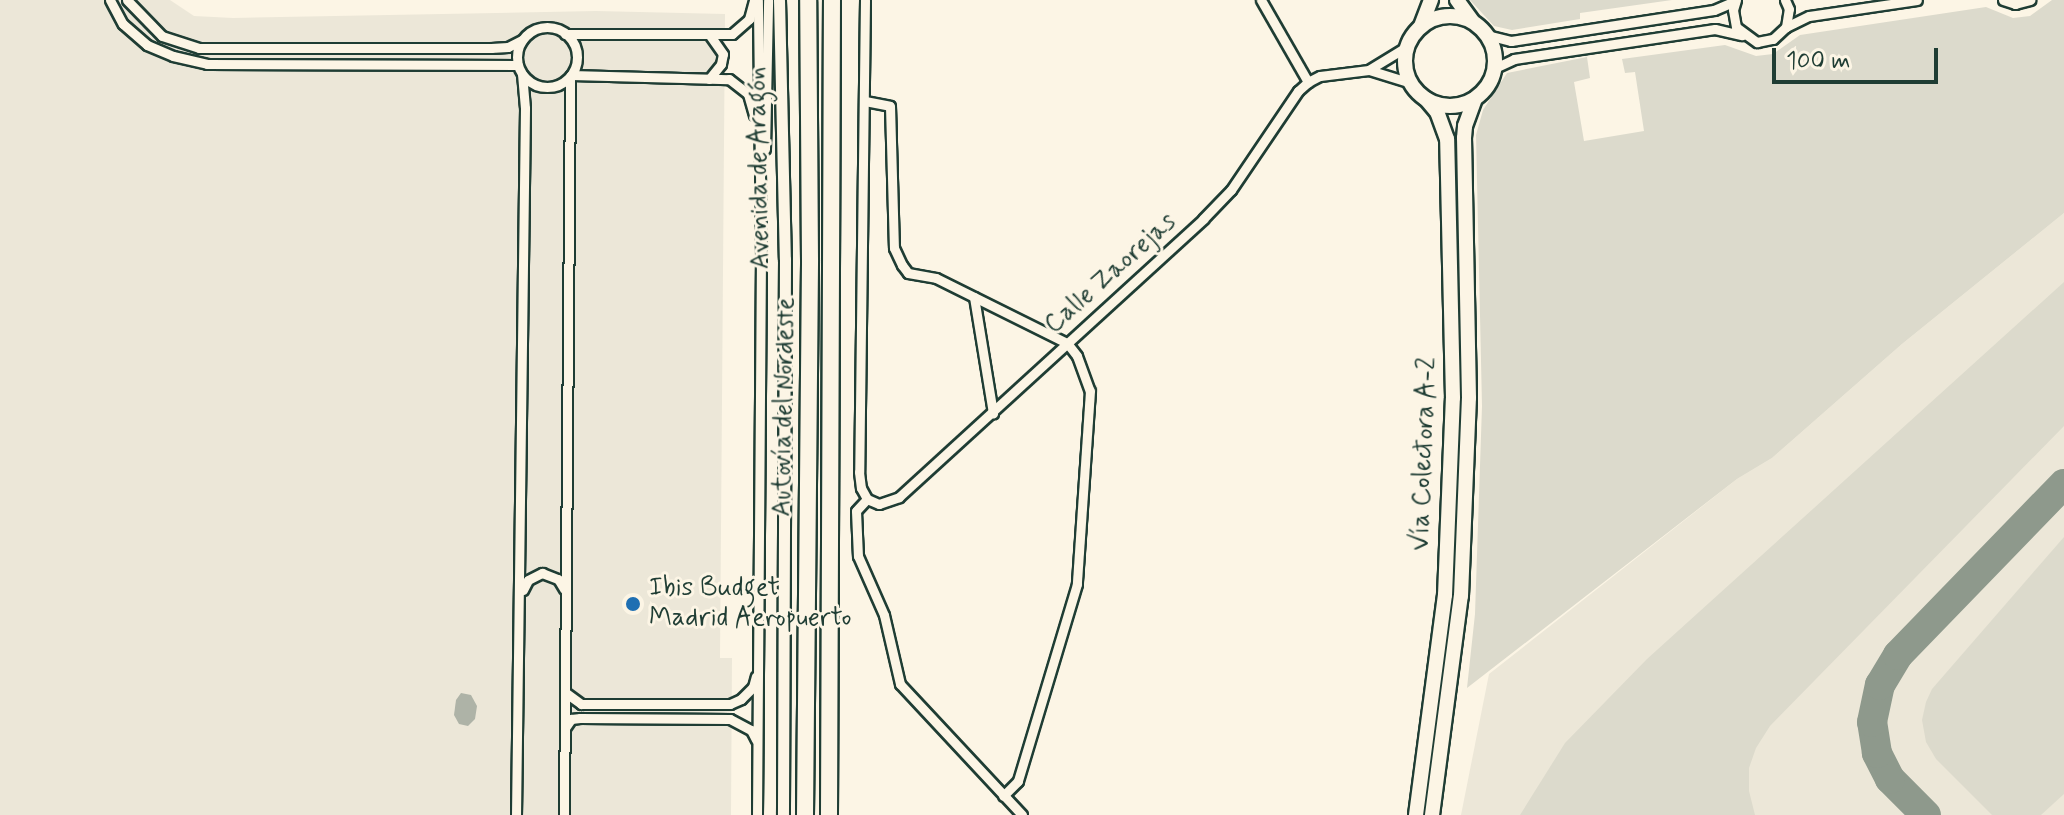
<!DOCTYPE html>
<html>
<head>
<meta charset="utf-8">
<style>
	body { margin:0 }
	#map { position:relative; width:2064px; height:815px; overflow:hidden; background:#fcf5e5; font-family:Mynerve,sans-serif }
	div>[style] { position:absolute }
	.built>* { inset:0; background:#ece7d8 }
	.green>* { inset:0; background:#dcdacc }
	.water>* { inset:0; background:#aeb3a7 }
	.taxiway>* { height:30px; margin:-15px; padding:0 15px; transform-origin:15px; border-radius:15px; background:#8e998c }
	.roads { filter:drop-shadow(2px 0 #1f3d34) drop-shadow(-2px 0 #1f3d34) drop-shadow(0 2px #1f3d34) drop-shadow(0 -2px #1f3d34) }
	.minor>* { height:9px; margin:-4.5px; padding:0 4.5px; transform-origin:4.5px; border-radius:4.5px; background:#fcf5e5 }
	.minor>.ring { margin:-4.5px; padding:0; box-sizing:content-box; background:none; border:9px solid #fcf5e5; border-radius:50% }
	.tertiary>* { height:11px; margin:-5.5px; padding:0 5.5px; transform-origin:5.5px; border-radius:5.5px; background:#fcf5e5 }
	.primary>* { height:14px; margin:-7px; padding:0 7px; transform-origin:7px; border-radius:7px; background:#fcf5e5 }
	.primary>.ring { margin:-7px; padding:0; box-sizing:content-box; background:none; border:14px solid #fcf5e5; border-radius:50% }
	.motorway>* { height:16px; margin:-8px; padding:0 8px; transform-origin:8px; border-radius:8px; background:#fcf5e5 }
	.dots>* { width:22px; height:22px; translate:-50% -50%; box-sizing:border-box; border:4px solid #fcf5e5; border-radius:50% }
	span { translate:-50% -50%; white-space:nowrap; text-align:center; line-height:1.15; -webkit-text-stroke:6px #fcf5e5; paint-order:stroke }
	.street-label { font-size:26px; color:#1f3d34 }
	.poi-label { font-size:26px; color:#1f3d34 }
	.left { translate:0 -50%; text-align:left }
	.scale { position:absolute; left:1772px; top:48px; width:166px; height:36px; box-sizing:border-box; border:4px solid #1f3d34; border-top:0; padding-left:10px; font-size:24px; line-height:28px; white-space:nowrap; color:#1f3d34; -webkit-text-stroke:6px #fcf5e5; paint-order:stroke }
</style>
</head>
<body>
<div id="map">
	<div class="built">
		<div style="clip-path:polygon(0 0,170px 0,194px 16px,233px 18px,596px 11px,725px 14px,720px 658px,732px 658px,731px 815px,0 815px)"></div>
		<div style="clip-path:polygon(2064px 213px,2064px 815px,1461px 815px,1489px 674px,1737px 479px,1772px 458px,1902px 344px)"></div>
	</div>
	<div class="green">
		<div style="clip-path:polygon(1470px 0,1672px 0,1580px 13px,1580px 19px,1512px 30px,1494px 26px)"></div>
		<div style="clip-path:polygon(2052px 0,2064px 0,2064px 213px,1902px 344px,1772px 458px,1737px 479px,1467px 688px,1475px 614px,1482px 406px,1476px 135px,1483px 110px,1507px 73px,1587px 57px,1590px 78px,1574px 82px,1584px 141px,1644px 131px,1635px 72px,1625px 73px,1622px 59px,1725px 45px,1756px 56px,1773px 54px,1800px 35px,1986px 7px,2013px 18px,2030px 16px)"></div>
		<div style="clip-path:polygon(2064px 282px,2064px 426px,1770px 726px,1756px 748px,1749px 768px,1749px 791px,1755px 815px,1520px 815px,1565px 743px,1647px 659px)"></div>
		<div style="clip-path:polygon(2064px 537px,2064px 794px,2041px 815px,1992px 815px,1936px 759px,1926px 742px,1922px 720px,1926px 702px,1932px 689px)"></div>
	</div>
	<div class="water">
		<div style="clip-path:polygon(461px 693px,471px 695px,477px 706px,475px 719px,468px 726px,459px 724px,454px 715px,456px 700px)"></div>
	</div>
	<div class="taxiway">
		<div style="left:1926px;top:815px;width:51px;rotate:-135deg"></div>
		<div style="left:1890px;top:779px;width:29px;rotate:-117deg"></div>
		<div style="left:1877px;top:753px;width:31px;rotate:-99deg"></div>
		<div style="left:1872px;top:722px;width:38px;rotate:-78deg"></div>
		<div style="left:1880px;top:685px;width:35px;rotate:-59deg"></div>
		<div style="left:1898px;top:655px;width:238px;rotate:-45.9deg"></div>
	</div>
	<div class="roads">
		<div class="minor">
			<div style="left:110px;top:0;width:27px;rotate:62deg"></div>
			<div style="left:123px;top:24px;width:32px;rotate:41deg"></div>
			<div style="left:147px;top:45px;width:28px;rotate:23deg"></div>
			<div style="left:173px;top:56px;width:35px;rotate:13deg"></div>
			<div style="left:207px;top:64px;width:311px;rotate:0.2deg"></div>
			<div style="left:127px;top:0;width:50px;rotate:45.8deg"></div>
			<div style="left:162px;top:36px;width:39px;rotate:18deg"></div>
			<div style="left:199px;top:48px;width:292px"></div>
			<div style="left:491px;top:48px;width:17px;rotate:-3deg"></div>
			<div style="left:508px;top:47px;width:16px;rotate:-27deg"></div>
			<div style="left:865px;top:0;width:472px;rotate:90.7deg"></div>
			<div style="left:859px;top:472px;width:16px;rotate:83deg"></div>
			<div style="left:861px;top:488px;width:13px;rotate:61deg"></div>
			<div style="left:1261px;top:0;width:95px;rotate:60.2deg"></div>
			<div style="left:1736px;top:0;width:10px;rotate:107deg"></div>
			<div style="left:1733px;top:10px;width:17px;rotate:80deg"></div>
			<div style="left:1736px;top:27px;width:26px;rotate:36deg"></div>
			<div style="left:1757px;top:42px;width:16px;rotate:-11deg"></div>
			<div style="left:1773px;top:39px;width:18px;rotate:-43deg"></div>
			<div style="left:1786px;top:27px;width:18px;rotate:-81deg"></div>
			<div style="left:1789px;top:9px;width:10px;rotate:-114deg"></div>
			<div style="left:2003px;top:0;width:13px;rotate:18deg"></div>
			<div style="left:2015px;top:4px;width:16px;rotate:-15deg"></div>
			<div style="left:1786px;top:27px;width:25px;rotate:-26deg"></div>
			<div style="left:1809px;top:16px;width:109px;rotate:-8.4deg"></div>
			<div class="ring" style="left:517px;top:27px;width:51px;height:51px"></div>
			<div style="left:565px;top:34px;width:167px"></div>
			<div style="left:732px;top:34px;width:23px;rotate:-41deg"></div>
			<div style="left:749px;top:19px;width:20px;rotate:-75deg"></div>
			<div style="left:1487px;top:35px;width:25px;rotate:14deg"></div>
			<div style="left:1511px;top:41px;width:205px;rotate:-8.7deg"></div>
			<div style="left:1714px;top:10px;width:23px;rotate:-23deg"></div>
			<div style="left:1495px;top:68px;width:21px;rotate:-25deg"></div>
			<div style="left:1514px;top:59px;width:203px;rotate:-8.5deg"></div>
			<div style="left:1715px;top:29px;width:28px;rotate:13deg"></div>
			<div style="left:1370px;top:69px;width:44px;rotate:-31.2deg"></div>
			<div style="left:571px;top:75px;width:158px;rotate:1.5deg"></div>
			<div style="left:729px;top:79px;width:24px;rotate:38deg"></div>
			<div style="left:748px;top:94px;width:22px;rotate:74deg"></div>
			<div style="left:709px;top:79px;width:19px;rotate:-51deg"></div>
			<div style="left:721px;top:64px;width:10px;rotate:-79deg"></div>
			<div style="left:723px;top:54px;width:24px;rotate:-125deg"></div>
			<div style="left:865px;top:101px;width:25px;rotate:11deg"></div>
			<div style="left:890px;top:106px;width:142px;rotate:88.4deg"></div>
			<div style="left:894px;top:248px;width:19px;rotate:65deg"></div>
			<div style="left:902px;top:265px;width:10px;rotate:53deg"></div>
			<div style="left:908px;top:273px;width:28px;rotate:10deg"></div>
			<div style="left:936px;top:278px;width:146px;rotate:26.4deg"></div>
			<div style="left:1067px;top:343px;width:16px;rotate:52deg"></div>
			<div style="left:1077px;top:356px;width:37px;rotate:70deg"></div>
			<div style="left:1090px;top:391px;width:193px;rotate:93.9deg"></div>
			<div style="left:1077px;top:584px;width:206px;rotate:106.7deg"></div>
			<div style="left:1018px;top:781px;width:21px;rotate:135deg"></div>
			<div style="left:765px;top:149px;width:149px;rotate:-88.8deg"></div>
			<div style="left:974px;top:297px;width:118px;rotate:80.7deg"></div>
			<div style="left:867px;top:499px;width:13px;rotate:23deg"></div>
			<div style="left:879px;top:504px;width:21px;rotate:-19deg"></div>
			<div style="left:899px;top:497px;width:412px;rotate:-42.4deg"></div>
			<div style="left:1203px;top:219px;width:40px;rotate:-46deg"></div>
			<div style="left:1231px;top:190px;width:120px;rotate:-55.9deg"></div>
			<div style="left:1298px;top:91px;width:13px;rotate:-42deg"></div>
			<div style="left:1308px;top:82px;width:13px;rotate:-27deg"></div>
			<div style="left:1320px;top:76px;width:49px;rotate:-7deg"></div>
			<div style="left:1369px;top:70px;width:44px;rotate:17.2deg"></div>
			<div style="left:867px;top:499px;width:16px;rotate:133deg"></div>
			<div style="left:856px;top:511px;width:45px;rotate:87.5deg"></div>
			<div style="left:858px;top:556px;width:64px;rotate:66.2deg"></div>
			<div style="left:884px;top:615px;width:71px;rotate:76.9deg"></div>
			<div style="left:900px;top:684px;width:179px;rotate:47deg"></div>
			<div style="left:523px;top:590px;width:11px;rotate:-63deg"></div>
			<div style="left:528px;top:580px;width:16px;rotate:-27deg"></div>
			<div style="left:542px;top:573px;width:17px;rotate:21deg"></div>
			<div style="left:558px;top:579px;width:12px;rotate:59deg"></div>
			<div style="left:566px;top:693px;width:19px;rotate:36deg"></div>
			<div style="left:581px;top:704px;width:149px"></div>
			<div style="left:730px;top:704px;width:12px;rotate:-24deg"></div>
			<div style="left:741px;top:699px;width:17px;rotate:-45deg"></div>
			<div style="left:753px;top:687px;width:11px;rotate:-75deg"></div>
			<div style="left:565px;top:728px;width:11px;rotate:-56deg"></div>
			<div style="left:571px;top:719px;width:9px;rotate:-6deg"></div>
			<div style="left:580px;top:718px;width:150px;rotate:0.4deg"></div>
			<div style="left:730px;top:719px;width:24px;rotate:28deg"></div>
			<div style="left:751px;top:730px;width:11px;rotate:63deg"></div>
			<div style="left:516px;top:815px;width:707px;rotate:-89.27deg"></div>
			<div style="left:525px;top:108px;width:34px;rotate:-95deg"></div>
			<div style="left:564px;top:815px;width:738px;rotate:-89.53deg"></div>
			<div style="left:757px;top:815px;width:560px;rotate:-89.59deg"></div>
			<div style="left:761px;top:255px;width:255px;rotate:-90.7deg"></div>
		</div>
		<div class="tertiary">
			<div style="left:779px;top:0;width:259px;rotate:88.7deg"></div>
			<div style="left:785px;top:259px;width:556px;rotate:90.21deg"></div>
		</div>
		<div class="primary">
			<div style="left:1457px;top:0;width:26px;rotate:54deg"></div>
			<div class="ring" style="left:1405px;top:16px;width:76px;height:76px"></div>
			<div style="left:1421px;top:26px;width:28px;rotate:-69deg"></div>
			<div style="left:1416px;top:815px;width:222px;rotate:-82.5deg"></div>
			<div style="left:1445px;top:595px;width:197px;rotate:-87.7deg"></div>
			<div style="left:1453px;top:398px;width:259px;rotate:-91.3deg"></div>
			<div style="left:1447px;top:139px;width:29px;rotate:-110deg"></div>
			<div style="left:1437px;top:112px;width:17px;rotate:-130deg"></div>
			<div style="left:1432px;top:815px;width:221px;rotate:-82.5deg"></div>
			<div style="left:1461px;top:596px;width:198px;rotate:-87.7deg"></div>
			<div style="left:1469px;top:398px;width:260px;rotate:-91.1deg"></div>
			<div style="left:1464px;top:138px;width:12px;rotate:-85deg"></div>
			<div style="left:1465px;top:126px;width:29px;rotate:-70deg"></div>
		</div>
		<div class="motorway">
			<div style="left:805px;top:815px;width:555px;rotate:-89.48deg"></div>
			<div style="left:810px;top:260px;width:260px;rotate:-90.4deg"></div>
			<div style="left:829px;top:815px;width:815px;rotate:-89.79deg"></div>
		</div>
	</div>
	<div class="dots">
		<div style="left:633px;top:604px;background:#1f6fb2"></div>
	</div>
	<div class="street-label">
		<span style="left:760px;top:168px;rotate:-91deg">Avenida de Aragón</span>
		<span style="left:1111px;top:274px;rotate:-42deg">Calle Zaorejas</span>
		<span style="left:785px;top:407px;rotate:-89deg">Autovía del Nordeste</span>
		<span style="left:1425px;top:454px;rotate:-88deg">Vía Colectora A-2</span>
	</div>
	<div class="poi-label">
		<span class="left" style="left:649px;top:604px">Ibis Budget<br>Madrid Aeropuerto</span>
	</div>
	<div class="scale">100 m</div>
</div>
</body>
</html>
